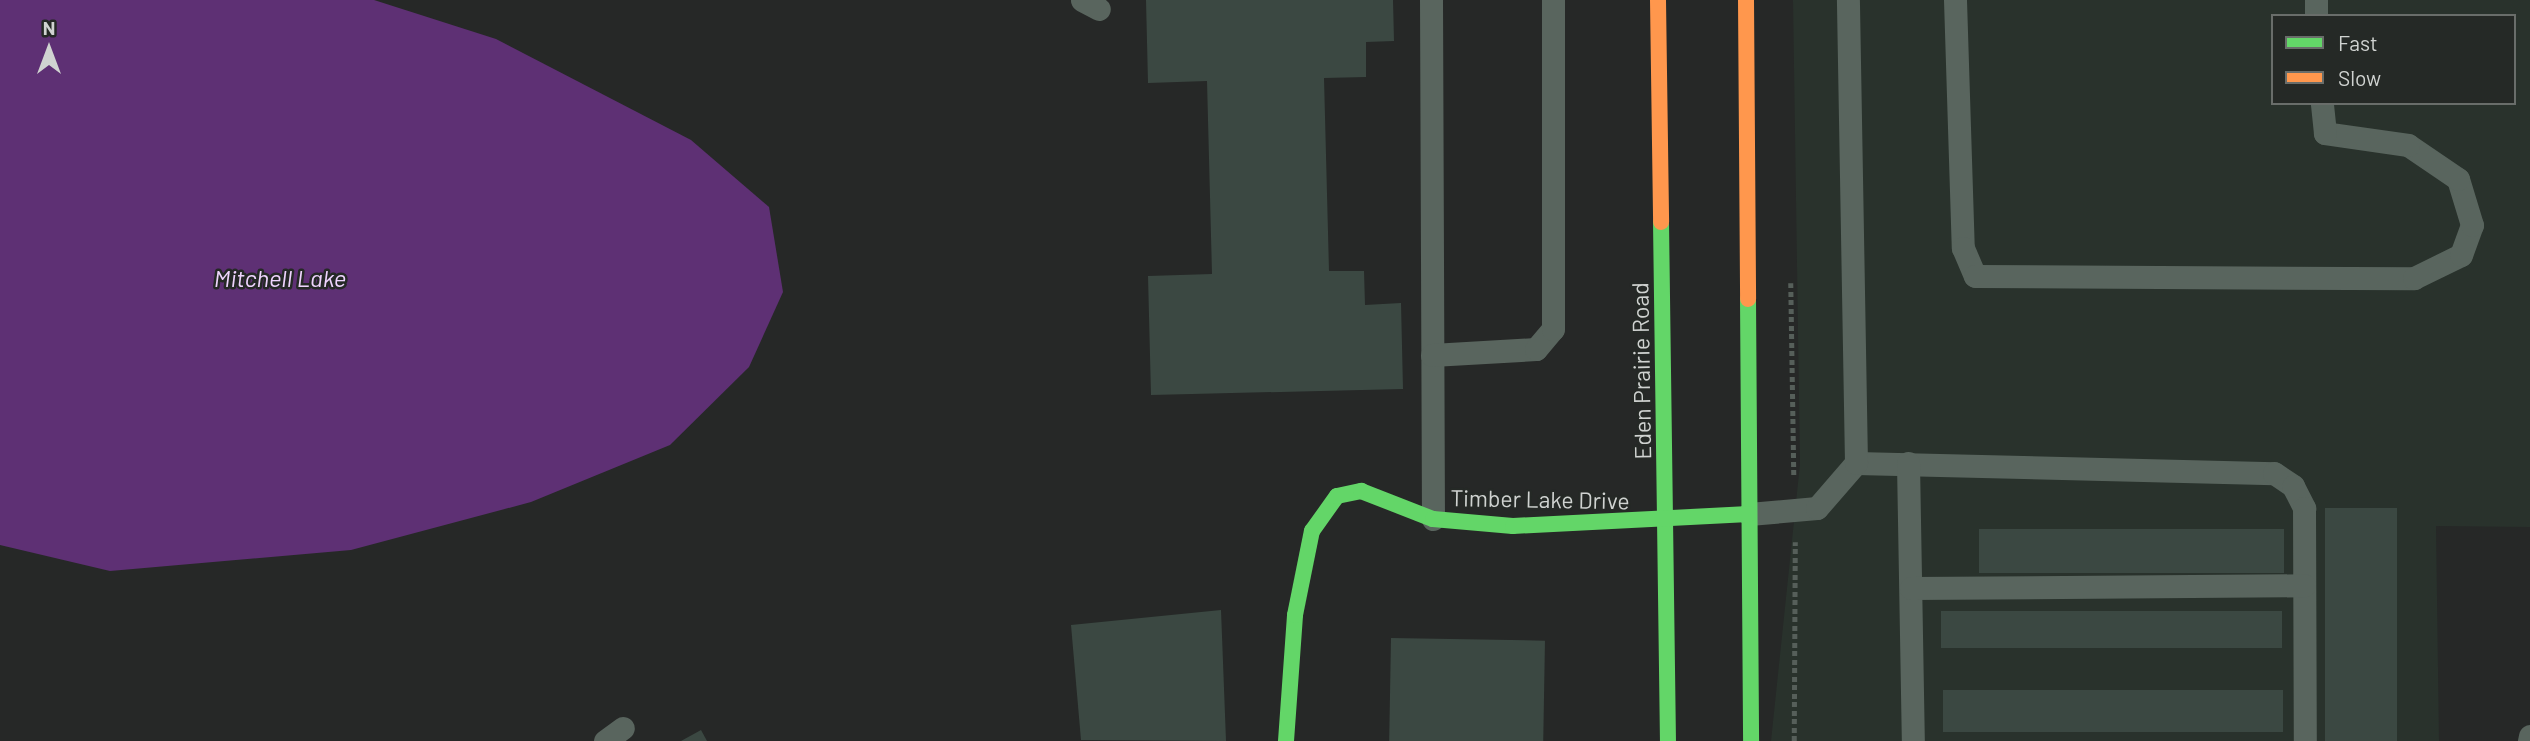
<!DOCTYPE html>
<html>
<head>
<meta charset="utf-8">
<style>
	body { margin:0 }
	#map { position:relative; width:2530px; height:741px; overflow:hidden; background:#262827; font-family:Barlow,sans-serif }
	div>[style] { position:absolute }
	.built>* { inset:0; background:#29322c }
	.water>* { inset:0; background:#5e3074 }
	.building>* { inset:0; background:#3b4842; transform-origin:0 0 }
	.path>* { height:4.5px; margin-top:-2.25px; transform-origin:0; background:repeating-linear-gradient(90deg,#565f5a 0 5px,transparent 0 8.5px) }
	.lane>* { height:23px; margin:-11.5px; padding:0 11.5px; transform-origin:11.5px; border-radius:11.5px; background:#59655e }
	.fast>* { height:16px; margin:-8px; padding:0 8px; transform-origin:8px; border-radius:8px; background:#63d668 }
	.slow>* { height:16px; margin:-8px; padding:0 8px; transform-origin:8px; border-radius:8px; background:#ff974d }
	span { translate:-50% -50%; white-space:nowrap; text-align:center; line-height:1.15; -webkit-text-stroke:5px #252926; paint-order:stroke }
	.street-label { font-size:23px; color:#d0d3d1 }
	.water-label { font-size:24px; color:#efd4fe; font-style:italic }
	.legend { position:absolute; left:2271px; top:14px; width:245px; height:91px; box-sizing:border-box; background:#252926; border:2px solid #696d6a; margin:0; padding:9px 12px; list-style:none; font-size:21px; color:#d0d3d1 }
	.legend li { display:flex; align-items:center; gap:14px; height:35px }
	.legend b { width:35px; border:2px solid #696d6a }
	.north { position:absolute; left:14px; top:14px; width:70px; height:70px; -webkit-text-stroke:5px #252926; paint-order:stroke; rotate:0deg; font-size:19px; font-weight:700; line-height:28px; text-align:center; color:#d0d3d1 }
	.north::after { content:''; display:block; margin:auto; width:24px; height:32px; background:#d0d3d1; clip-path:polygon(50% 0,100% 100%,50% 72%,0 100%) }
</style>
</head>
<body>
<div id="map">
	<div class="built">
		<div style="clip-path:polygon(evenodd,1793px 0,2530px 0,2530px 527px,2436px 526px,2439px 741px,1771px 741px,1800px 464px,1793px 0,2273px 16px,2514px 16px,2514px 103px,2273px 103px,2273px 16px)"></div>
	</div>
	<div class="water">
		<div style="clip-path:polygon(0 0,374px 0,496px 39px,691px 140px,769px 207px,783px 292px,749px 367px,670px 445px,531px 502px,351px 550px,110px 571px,0 545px)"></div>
	</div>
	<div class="building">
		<div style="clip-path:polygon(1146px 0,1393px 0,1394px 41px,1366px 42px,1366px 77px,1324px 78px,1329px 271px,1364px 271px,1365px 305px,1401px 303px,1403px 389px,1151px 395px,1148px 276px,1212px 274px,1207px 81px,1148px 83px)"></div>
		<div style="left:2325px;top:508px;width:72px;height:233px"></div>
		<div style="left:1979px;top:529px;width:305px;height:44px"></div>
		<div style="clip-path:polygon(1221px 610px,1226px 741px,1081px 740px,1071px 625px)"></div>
		<div style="left:1941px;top:611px;width:341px;height:37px"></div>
		<div style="left:1391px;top:638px;width:154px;height:103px;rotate:1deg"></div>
		<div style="left:1943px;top:690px;width:340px;height:42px"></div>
		<div style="clip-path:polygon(701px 730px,707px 741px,681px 741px)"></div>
	</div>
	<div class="path">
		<div style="left:1791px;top:283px;width:195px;rotate:89.1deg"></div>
		<div style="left:1794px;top:741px;width:199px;rotate:-89.7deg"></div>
	</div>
	<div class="lane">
		<div style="left:1082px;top:0;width:19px;rotate:28deg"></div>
		<div style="left:1431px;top:0;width:519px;rotate:89.78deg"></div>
		<div style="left:1955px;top:0;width:248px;rotate:88.2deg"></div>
		<div style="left:1963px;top:248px;width:30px;rotate:67deg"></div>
		<div style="left:1975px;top:276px;width:439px;rotate:0.3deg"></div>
		<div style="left:2414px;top:278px;width:52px;rotate:-26.1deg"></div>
		<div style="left:2461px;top:255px;width:32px;rotate:-70deg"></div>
		<div style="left:2472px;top:225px;width:48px;rotate:-106.9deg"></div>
		<div style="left:2458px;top:179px;width:60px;rotate:-145.8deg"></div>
		<div style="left:2408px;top:145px;width:84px;rotate:-171.8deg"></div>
		<div style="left:2325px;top:133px;width:30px;rotate:-96deg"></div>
		<div style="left:2316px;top:0;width:16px;rotate:90deg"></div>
		<div style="left:1432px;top:355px;width:104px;rotate:-3.3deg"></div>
		<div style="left:1536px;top:349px;width:26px;rotate:-50deg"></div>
		<div style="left:1553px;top:329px;width:329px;rotate:-90deg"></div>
		<div style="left:1856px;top:463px;width:418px;rotate:1.4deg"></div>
		<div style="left:2274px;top:473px;width:23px;rotate:34deg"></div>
		<div style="left:2293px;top:486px;width:25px;rotate:63deg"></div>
		<div style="left:2304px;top:508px;width:233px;rotate:89.8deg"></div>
		<div style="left:1908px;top:463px;width:278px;rotate:89deg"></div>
		<div style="left:1749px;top:514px;width:68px;rotate:-5deg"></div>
		<div style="left:1817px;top:508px;width:60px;rotate:-49.1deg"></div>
		<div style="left:1856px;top:463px;width:463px;rotate:-91deg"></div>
		<div style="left:1911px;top:588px;width:393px;rotate:-0.4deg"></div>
		<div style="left:605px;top:741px;width:22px;rotate:-36deg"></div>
		<div style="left:2529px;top:741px;width:5px;rotate:-79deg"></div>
	</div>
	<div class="fast">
		<div style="left:1661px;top:222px;width:519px;rotate:89.23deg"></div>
		<div style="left:1748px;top:299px;width:442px;rotate:89.6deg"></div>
		<div style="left:1286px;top:741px;width:126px;rotate:-85.9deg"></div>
		<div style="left:1295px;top:615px;width:86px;rotate:-78.6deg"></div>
		<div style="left:1312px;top:531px;width:43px;rotate:-54.5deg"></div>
		<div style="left:1337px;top:496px;width:25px;rotate:-12deg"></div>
		<div style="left:1361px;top:491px;width:77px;rotate:21.3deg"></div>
		<div style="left:1433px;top:519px;width:80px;rotate:5deg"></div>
		<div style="left:1513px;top:526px;width:236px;rotate:-2.9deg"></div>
	</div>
	<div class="slow">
		<div style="left:1658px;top:0;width:222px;rotate:89.2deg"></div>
		<div style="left:1746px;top:0;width:299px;rotate:89.6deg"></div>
	</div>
	<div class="street-label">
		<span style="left:1641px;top:371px;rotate:-91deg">Eden Prairie Road</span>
		<span style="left:1540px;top:499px;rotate:1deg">Timber Lake Drive</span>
	</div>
	<div class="water-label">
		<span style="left:280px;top:278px">Mitchell Lake</span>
	</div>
	<ul class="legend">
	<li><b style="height:9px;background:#63d668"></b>Fast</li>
	<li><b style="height:9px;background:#ff974d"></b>Slow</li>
	</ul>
	<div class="north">N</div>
</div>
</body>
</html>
